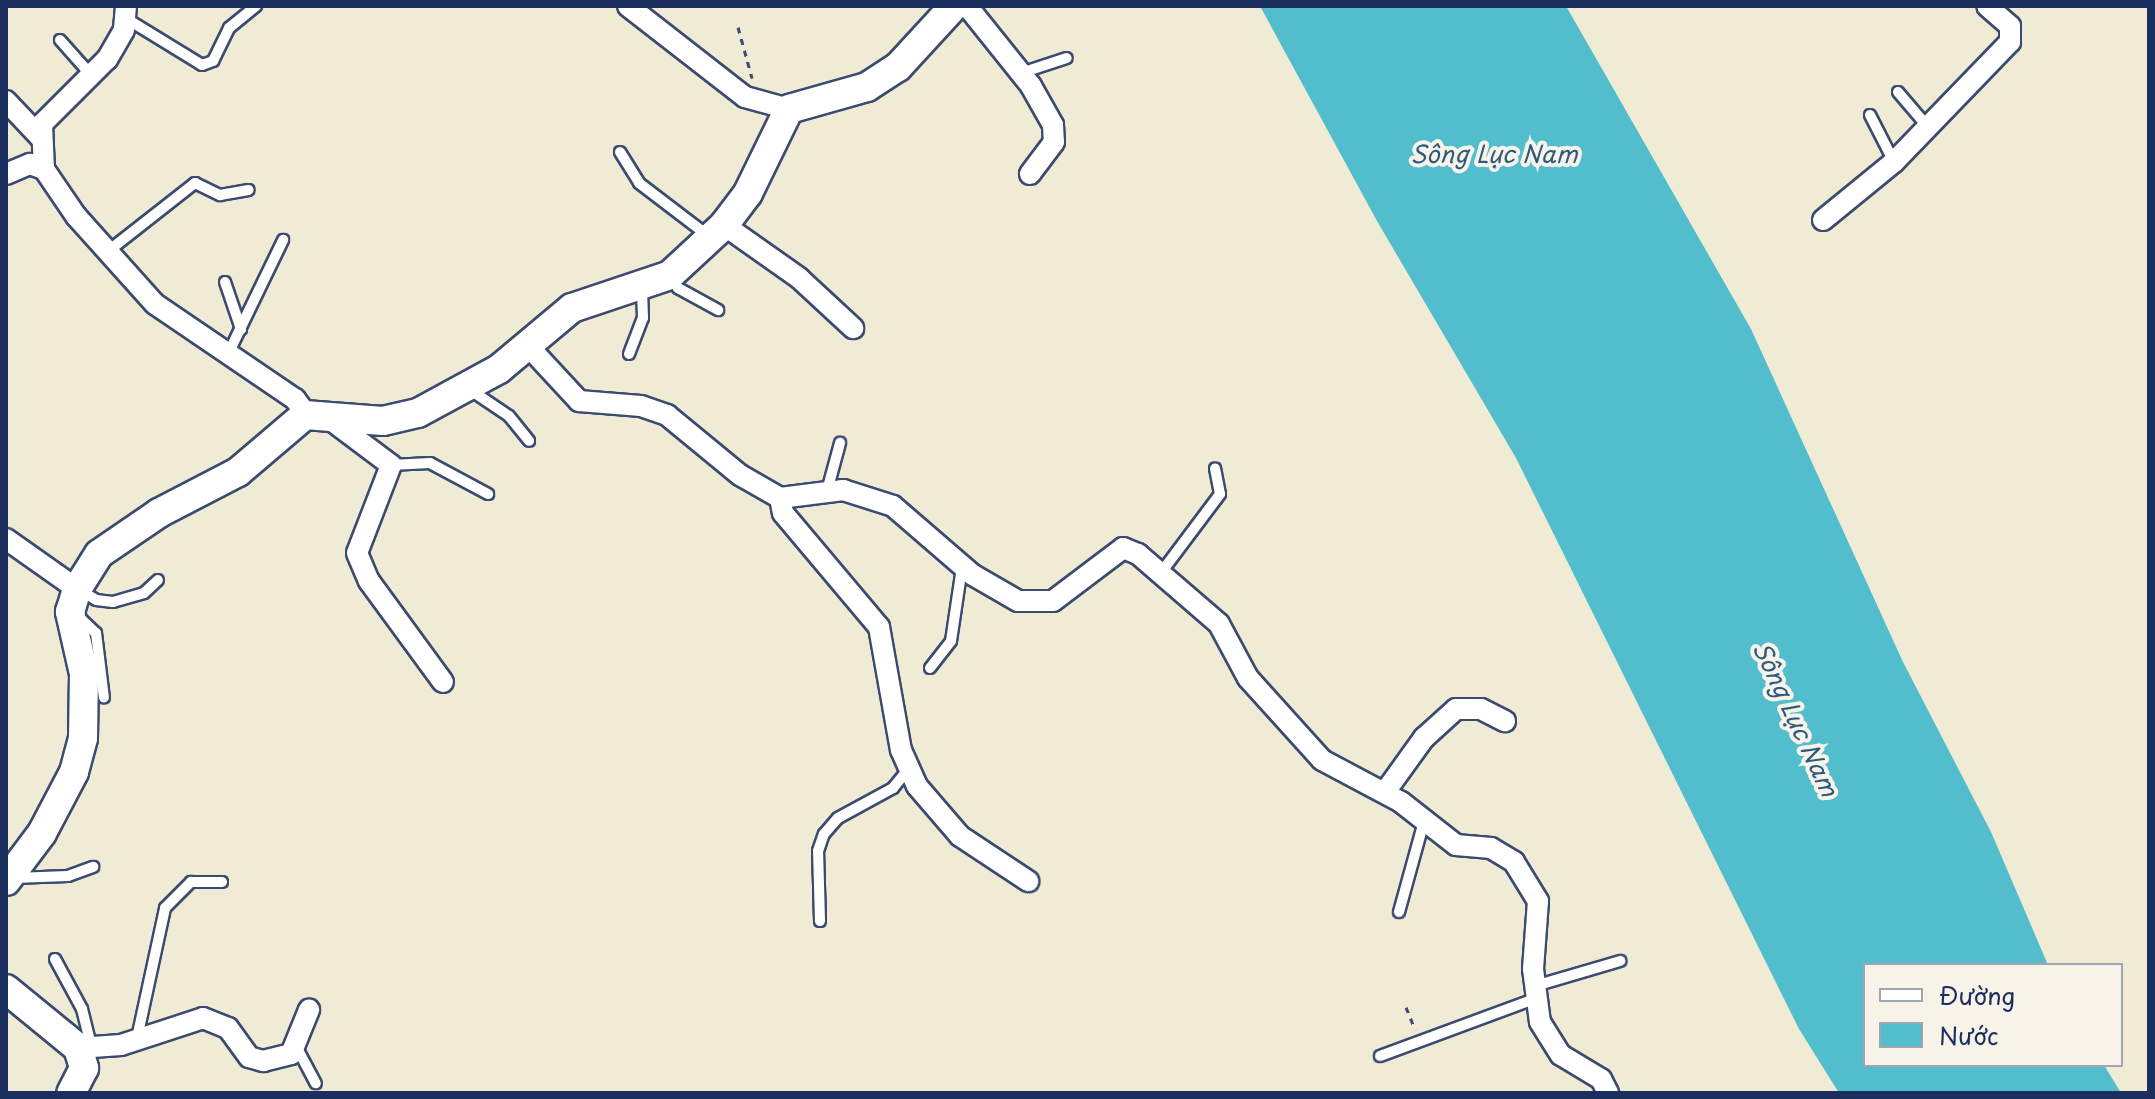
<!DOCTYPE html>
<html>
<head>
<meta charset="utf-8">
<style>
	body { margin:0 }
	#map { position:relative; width:2155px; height:1099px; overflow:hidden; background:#f0ebd5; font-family:"Playpen Sans",sans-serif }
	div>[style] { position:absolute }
	.water>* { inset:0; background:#52bdcd }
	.path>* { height:3px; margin-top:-1.5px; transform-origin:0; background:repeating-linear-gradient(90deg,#3b4b70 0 6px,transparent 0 12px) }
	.roads { filter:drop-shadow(2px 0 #3b4b70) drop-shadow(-2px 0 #3b4b70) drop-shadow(0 2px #3b4b70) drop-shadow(0 -2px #3b4b70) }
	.lane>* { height:10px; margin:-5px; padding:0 5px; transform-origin:5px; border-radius:5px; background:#fff }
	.street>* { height:20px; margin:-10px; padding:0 10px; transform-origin:10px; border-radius:10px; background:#fff }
	.secondary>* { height:28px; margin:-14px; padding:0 14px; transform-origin:14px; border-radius:14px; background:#fff }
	span { translate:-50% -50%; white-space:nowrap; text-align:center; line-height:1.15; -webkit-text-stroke:8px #f7f3e8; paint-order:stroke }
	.water-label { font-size:24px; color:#2c5a7f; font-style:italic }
	.frame { position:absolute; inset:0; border:8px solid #1b2f5e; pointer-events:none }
	.legend { position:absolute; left:1863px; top:963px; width:260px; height:104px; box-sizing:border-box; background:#f7f3e8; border:2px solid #9fa5b1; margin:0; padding:10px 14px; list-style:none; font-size:24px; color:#1b2f5e }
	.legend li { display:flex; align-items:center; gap:16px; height:40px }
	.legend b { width:40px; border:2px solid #9fa5b1 }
</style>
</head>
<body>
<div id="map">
	<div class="water">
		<div style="clip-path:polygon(1260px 6px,1566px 6px,1751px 329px,1903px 662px,1991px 832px,2048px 965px,1865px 965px,1865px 1065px,2104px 1065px,2121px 1093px,1839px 1093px,1799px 1029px,1516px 458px,1377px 221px)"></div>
	</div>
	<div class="path">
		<div style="left:738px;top:27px;width:53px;rotate:74.6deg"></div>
		<div style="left:1406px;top:1007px;width:24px;rotate:68deg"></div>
	</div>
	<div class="roads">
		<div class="lane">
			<div style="left:127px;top:19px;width:88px;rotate:31.5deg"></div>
			<div style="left:202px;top:65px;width:12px;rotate:-20deg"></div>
			<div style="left:213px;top:61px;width:37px;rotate:-64deg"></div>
			<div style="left:229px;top:28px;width:35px;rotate:-39deg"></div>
			<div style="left:60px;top:40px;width:48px;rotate:48.4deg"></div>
			<div style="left:1021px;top:73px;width:48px;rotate:-18.1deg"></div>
			<div style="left:1898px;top:92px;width:46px;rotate:49.4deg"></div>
			<div style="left:1870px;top:115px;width:53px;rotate:62.9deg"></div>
			<div style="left:620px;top:152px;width:36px;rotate:58deg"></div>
			<div style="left:639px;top:183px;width:89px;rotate:37.3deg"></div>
			<div style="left:107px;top:252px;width:112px;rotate:-38.1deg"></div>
			<div style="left:195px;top:183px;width:28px;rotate:26deg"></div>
			<div style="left:220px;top:195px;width:29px;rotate:-10deg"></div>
			<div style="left:671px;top:276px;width:14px;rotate:60deg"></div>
			<div style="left:678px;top:288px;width:46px;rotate:28.8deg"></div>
			<div style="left:225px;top:282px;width:50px;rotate:71.2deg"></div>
			<div style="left:228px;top:354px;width:127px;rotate:-64.2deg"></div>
			<div style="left:629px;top:354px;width:39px;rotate:-69deg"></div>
			<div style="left:643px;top:318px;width:29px;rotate:-92deg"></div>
			<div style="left:469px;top:389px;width:48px;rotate:34deg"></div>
			<div style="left:509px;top:416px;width:32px;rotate:51deg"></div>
			<div style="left:391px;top:465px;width:39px;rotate:-3deg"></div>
			<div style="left:430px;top:463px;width:66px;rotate:28.1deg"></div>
			<div style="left:827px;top:491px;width:50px;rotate:-74.8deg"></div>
			<div style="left:1160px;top:574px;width:100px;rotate:-53.1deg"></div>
			<div style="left:1220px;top:494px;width:26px;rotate:-101deg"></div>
			<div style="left:78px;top:589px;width:21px;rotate:31deg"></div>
			<div style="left:96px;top:600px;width:17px;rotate:7deg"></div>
			<div style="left:113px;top:602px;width:32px;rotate:-16deg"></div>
			<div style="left:144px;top:593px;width:19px;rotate:-43deg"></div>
			<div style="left:76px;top:614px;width:28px;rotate:44deg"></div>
			<div style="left:96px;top:633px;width:65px;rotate:83deg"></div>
			<div style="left:930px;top:668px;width:34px;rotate:-52deg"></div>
			<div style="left:951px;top:641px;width:75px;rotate:-81.5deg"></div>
			<div style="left:14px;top:878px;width:54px;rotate:-2.1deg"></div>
			<div style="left:68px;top:876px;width:27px;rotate:-20deg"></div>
			<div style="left:1399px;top:912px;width:94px;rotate:-74.6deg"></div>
			<div style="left:820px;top:921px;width:70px;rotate:-91.6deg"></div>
			<div style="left:818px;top:851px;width:18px;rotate:-71deg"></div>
			<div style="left:824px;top:834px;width:21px;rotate:-49deg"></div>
			<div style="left:838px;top:818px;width:63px;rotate:-28.6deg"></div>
			<div style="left:893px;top:788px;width:26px;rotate:-51deg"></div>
			<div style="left:55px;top:959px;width:57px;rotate:61.6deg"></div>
			<div style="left:82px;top:1009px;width:38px;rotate:76deg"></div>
			<div style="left:1535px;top:986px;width:89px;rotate:-16.4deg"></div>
			<div style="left:137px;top:1038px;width:133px;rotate:-77.8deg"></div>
			<div style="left:165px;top:908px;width:37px;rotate:-45deg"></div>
			<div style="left:191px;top:882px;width:31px"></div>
			<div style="left:297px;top:1048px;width:40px;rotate:62deg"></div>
			<div style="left:1380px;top:1056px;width:167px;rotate:-20.3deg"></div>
		</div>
		<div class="street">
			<div style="left:126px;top:6px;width:24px;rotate:95deg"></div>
			<div style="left:124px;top:30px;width:34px;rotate:120deg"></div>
			<div style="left:107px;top:59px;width:92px;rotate:135deg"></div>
			<div style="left:42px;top:124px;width:45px;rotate:87.5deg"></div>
			<div style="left:44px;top:169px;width:57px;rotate:55.8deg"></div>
			<div style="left:76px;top:216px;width:118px;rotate:48.1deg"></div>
			<div style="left:155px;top:304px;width:169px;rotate:34.2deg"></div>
			<div style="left:295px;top:399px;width:19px;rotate:54deg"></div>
			<div style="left:628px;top:6px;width:148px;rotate:37.9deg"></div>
			<div style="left:745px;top:97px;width:46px;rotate:15.3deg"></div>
			<div style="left:967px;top:6px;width:102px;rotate:51.3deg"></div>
			<div style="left:1031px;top:86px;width:45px;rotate:60.6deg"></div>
			<div style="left:1053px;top:125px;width:17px;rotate:87deg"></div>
			<div style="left:1054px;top:142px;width:40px;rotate:127deg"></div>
			<div style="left:6px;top:101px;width:50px;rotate:46.6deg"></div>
			<div style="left:6px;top:174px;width:26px;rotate:-23deg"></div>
			<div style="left:30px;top:164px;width:15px;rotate:20deg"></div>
			<div style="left:1823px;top:220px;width:92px;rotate:-39.2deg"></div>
			<div style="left:1894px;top:162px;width:167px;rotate:-46deg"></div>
			<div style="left:2010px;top:42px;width:16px;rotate:-90deg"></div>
			<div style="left:2010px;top:26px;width:30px;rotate:-139deg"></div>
			<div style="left:724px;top:225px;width:92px;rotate:35.2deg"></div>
			<div style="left:799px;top:278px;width:74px;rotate:42.8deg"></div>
			<div style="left:529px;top:347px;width:74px;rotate:47.2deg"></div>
			<div style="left:579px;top:401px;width:62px;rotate:4.6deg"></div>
			<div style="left:641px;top:406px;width:28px;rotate:19deg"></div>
			<div style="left:667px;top:415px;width:94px;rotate:39.4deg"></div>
			<div style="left:740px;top:475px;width:46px;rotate:29.9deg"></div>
			<div style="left:780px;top:498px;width:64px;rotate:-7.2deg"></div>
			<div style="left:843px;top:490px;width:52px;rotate:17.7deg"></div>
			<div style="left:893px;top:506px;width:106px;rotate:40.8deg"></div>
			<div style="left:973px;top:575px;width:52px;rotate:30deg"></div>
			<div style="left:1018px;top:601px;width:35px"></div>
			<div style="left:1053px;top:601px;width:88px;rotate:-37.1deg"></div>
			<div style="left:1123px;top:548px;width:16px;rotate:22deg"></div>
			<div style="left:1138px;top:554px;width:107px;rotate:40.8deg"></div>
			<div style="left:1219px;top:624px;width:61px;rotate:61.8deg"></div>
			<div style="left:1248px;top:678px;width:110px;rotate:47.9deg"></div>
			<div style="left:1322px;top:760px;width:89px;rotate:28deg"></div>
			<div style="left:1401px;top:802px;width:70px;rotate:38deg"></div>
			<div style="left:1456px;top:845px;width:35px;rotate:5deg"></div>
			<div style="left:1491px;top:848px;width:27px;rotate:31deg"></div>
			<div style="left:1514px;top:862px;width:46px;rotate:58.4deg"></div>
			<div style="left:1538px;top:901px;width:68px;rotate:94.2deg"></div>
			<div style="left:1533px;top:969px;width:53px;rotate:82.5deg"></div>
			<div style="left:1540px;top:1022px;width:39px;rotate:58deg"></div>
			<div style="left:1561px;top:1055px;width:47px;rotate:31deg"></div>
			<div style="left:1601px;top:1079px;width:16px;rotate:63deg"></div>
			<div style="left:327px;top:417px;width:80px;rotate:36.9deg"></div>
			<div style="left:391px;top:465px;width:94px;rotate:111.1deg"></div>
			<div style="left:357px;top:553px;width:30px;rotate:67deg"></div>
			<div style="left:369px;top:581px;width:125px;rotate:53.8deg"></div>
			<div style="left:780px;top:498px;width:15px;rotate:79deg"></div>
			<div style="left:783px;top:513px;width:149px;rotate:49.9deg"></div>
			<div style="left:879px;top:627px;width:125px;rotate:79.9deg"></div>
			<div style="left:901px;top:750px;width:39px;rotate:66deg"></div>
			<div style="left:917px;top:786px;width:66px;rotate:49.3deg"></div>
			<div style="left:960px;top:836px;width:82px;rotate:33.5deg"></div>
			<div style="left:6px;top:539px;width:87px;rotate:35.2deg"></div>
			<div style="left:1385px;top:792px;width:67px;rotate:-54.2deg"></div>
			<div style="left:1424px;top:738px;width:43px;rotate:-42.2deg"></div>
			<div style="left:1456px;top:709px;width:25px"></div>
			<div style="left:1481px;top:709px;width:27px;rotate:27deg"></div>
			<div style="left:78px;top:1048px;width:43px;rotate:-4deg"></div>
			<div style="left:121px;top:1045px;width:86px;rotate:-18.2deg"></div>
			<div style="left:203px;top:1018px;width:27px;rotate:22deg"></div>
			<div style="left:228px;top:1028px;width:36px;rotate:54deg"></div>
			<div style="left:249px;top:1057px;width:15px;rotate:16deg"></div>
			<div style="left:263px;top:1061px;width:29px;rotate:-14deg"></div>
			<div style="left:291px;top:1054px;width:48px;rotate:-67.8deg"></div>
		</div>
		<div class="secondary">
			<div style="left:6px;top:881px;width:60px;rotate:-53.1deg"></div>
			<div style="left:42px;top:833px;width:69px;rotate:-62.3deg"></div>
			<div style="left:74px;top:772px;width:35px;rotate:-75deg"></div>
			<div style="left:83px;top:738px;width:64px;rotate:-89.1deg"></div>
			<div style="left:84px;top:674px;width:64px;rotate:-102.7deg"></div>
			<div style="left:70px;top:612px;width:24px;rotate:-73deg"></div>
			<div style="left:77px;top:589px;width:41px;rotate:-57.8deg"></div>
			<div style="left:99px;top:554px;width:73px;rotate:-34.3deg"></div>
			<div style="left:159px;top:513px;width:89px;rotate:-27.4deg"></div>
			<div style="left:238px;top:472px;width:88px;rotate:-40.4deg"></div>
			<div style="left:305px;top:415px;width:78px;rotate:4.4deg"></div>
			<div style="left:383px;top:421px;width:36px;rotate:-13deg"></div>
			<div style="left:418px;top:413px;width:92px;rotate:-28.5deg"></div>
			<div style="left:499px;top:369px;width:95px;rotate:-39.9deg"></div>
			<div style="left:572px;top:308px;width:103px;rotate:-18.6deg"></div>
			<div style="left:670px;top:275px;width:74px;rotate:-42.8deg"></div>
			<div style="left:724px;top:225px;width:40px;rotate:-53deg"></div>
			<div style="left:748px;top:193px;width:93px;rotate:-64deg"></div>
			<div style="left:789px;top:109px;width:81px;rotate:-15.8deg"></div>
			<div style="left:867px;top:87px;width:37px;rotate:-33deg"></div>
			<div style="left:898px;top:67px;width:83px;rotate:-47.4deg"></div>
			<div style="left:6px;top:989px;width:93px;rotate:39.3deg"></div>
			<div style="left:78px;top:1048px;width:21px;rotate:73deg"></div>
			<div style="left:84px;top:1068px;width:28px;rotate:117deg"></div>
		</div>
	</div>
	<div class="water-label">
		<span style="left:1494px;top:154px">Sông Lục Nam</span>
		<span style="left:1796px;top:719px;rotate:65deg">Sông Lục Nam</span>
	</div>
	<div class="frame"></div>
	<ul class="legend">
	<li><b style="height:10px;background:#fff"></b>Đường</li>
	<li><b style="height:22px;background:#52bdcd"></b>Nước</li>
	</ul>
</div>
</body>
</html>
